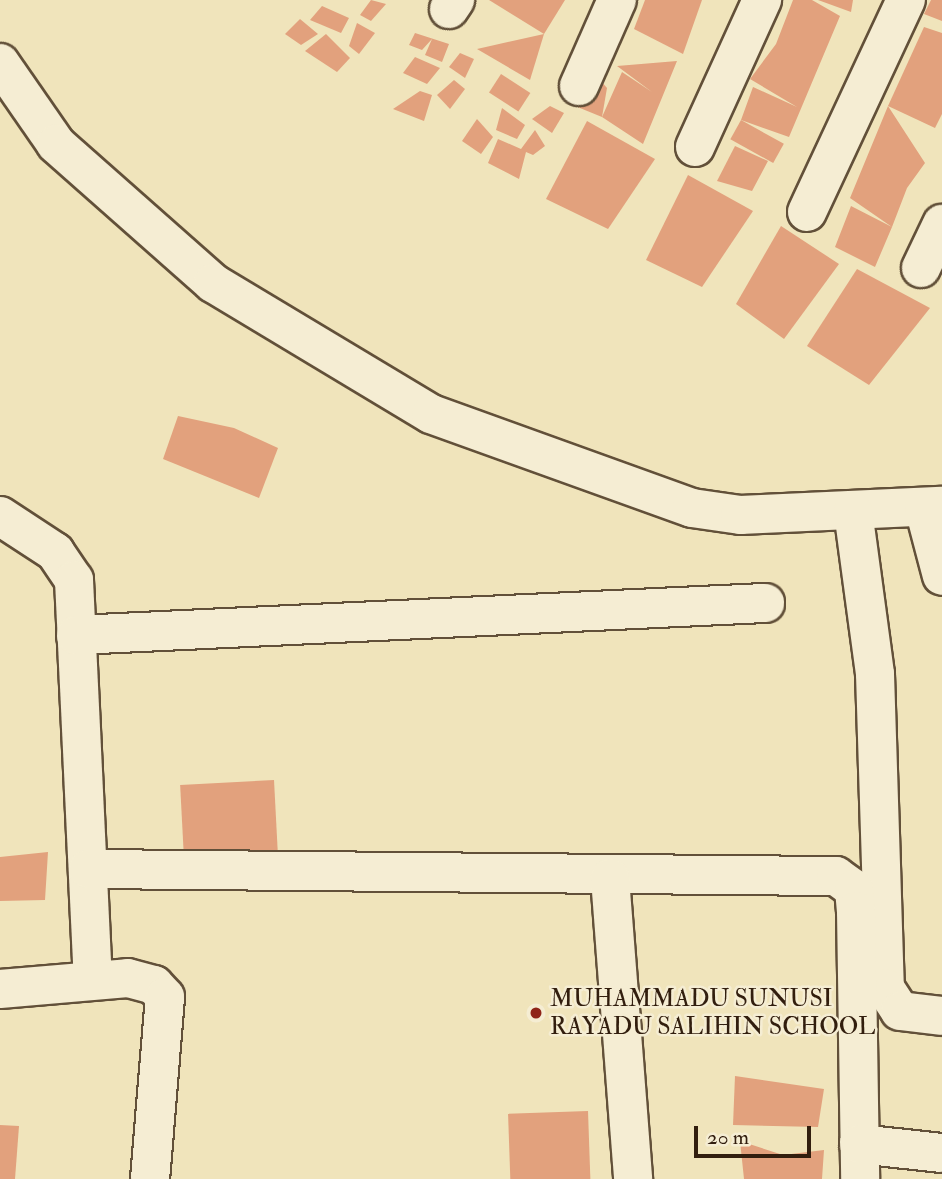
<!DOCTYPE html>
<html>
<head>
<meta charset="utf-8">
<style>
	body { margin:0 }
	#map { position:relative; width:942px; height:1179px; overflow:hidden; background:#f0e4bb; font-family:"IM FELL Double Pica",serif }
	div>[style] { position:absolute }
	.building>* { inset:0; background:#e2a17d; transform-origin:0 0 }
	.roads { filter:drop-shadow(2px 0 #625039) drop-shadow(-2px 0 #625039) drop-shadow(0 2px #625039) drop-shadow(0 -2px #625039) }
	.minor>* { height:38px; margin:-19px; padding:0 19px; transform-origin:19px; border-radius:19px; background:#f5edd3 }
	.dots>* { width:19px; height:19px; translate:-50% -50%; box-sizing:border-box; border:4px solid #f5edd3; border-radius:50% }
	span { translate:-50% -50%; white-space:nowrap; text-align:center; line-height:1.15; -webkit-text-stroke:5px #f5edd3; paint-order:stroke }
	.poi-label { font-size:24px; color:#321e0e }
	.left { translate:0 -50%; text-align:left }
	.scale { position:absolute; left:694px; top:1126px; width:117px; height:32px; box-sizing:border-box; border:4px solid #321e0e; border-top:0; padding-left:9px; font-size:21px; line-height:24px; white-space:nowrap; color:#321e0e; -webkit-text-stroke:5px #f5edd3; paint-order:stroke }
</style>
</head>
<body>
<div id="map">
	<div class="building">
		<div style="clip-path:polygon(371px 0,386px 4px,371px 21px,360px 15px)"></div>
		<div style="clip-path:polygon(489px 0,565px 0,544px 34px)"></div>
		<div style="clip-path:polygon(645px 0,702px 0,683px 54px,634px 29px)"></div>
		<div style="clip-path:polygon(793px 0,812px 0,840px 16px,789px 137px,741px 120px,753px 87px,797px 107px,750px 79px,776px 44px)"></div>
		<div style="clip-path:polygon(818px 0,853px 0,851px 12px)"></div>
		<div style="clip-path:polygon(931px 0,942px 0,942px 21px,924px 14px)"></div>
		<div style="clip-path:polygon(322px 6px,349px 18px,341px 33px,310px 20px)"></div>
		<div style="clip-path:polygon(300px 19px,318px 34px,301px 45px,285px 34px)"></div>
		<div style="clip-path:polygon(357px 23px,375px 33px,359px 54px,349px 46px)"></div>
		<div style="clip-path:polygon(924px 27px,942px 33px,942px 114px,935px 128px,888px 106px)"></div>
		<div style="clip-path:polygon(415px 33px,449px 44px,442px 62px,425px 55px,432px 39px,422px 50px,409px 45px)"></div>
		<div style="clip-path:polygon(326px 34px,350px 58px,337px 72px,305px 51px)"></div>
		<div style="clip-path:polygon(544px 34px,530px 80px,477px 49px)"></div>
		<div style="clip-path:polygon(460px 53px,474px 59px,465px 78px,449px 67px)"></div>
		<div style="clip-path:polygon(415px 57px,440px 68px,427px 84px,403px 73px)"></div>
		<div style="clip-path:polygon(677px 61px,643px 144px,602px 117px,622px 72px,652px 92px,617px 66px)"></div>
		<div style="clip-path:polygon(593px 72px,607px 88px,602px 117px,575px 106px)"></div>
		<div style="left:501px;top:74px;width:35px;height:22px;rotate:33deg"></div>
		<div style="clip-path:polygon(454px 80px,465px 89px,450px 109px,437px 95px)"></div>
		<div style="clip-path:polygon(420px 91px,432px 95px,424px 121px,393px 109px)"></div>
		<div style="clip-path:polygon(550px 106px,564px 113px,552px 133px,532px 119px)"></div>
		<div style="clip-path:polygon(888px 106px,925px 163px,907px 188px,892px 227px,875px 267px,835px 247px,851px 206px,892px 227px,850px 198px)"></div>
		<div style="clip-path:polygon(502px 108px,525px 125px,517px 139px,496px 130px)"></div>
		<div style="clip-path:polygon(477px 119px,493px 137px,481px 154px,462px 141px)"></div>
		<div style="left:741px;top:120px;width:49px;height:22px;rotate:29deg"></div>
		<div style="clip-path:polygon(587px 121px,655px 159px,608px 229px,546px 199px)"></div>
		<div style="clip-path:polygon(535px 130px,545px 146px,533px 155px,526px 152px,519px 179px,488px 163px,498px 139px,521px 149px)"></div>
		<div style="clip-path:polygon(735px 146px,768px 161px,752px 191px,717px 181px)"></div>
		<div style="clip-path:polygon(688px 175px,753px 211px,702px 287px,646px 260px)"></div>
		<div style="clip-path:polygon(781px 226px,839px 264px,784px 339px,736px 304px)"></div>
		<div style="clip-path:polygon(857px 269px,930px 308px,869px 385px,807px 346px)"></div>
		<div style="clip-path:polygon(178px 416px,234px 428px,278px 448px,259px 498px,163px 459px)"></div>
		<div style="left:274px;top:780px;width:82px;height:94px;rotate:87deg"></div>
		<div style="clip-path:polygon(48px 852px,45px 900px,0 901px,0 857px)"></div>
		<div style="clip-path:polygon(735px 1076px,824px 1089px,818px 1127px,733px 1125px)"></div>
		<div style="left:588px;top:1111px;width:68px;height:80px;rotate:88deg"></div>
		<div style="clip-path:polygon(0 1125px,19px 1126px,15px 1179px,0 1179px)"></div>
		<div style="clip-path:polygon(740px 1141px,783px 1155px,824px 1150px,822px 1179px,744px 1179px)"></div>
	</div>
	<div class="roads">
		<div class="minor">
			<div style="left:449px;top:9px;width:11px;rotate:-56deg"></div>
			<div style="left:0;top:63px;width:98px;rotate:55.3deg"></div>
			<div style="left:56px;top:144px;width:210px;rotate:41.5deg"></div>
			<div style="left:213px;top:283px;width:254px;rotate:31deg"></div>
			<div style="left:431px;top:414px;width:277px;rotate:19.8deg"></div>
			<div style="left:692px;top:508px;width:49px;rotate:8.3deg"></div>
			<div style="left:740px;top:515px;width:202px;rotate:-2.6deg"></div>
			<div style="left:579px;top:86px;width:94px;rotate:-66.2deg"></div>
			<div style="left:695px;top:147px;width:162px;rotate:-65.5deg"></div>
			<div style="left:807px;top:212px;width:234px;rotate:-65deg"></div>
			<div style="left:921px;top:268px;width:49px;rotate:-64.5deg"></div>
			<div style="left:924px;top:508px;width:70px;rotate:75.2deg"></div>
			<div style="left:853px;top:511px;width:164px;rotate:82.3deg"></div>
			<div style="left:875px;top:674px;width:314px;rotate:88.2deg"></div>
			<div style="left:885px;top:988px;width:27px;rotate:57deg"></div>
			<div style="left:900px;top:1011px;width:42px;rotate:6.8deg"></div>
			<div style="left:0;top:516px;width:66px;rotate:33.2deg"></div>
			<div style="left:55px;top:552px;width:34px;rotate:56deg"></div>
			<div style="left:74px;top:580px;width:400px;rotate:87.3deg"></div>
			<div style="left:76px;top:635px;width:690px;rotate:-2.66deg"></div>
			<div style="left:88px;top:869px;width:748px;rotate:0.54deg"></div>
			<div style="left:836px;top:876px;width:22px;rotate:36deg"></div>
			<div style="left:854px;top:889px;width:22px;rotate:85deg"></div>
			<div style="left:856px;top:911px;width:268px;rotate:89.1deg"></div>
			<div style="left:610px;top:878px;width:302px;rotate:85.6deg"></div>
			<div style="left:0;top:989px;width:128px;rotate:-4.9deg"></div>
			<div style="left:128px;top:978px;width:27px;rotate:15deg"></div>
			<div style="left:154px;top:985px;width:16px;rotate:47deg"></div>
			<div style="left:165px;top:997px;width:183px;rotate:94.7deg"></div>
			<div style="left:859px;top:1144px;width:83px;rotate:6.2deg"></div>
		</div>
	</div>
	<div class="dots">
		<div style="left:536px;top:1013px;background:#8f2418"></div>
	</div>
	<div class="poi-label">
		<span class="left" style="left:550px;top:1013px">MUHAMMADU SUNUSI<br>RAYADU SALIHIN SCHOOL</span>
	</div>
	<div class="scale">20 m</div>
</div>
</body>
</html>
